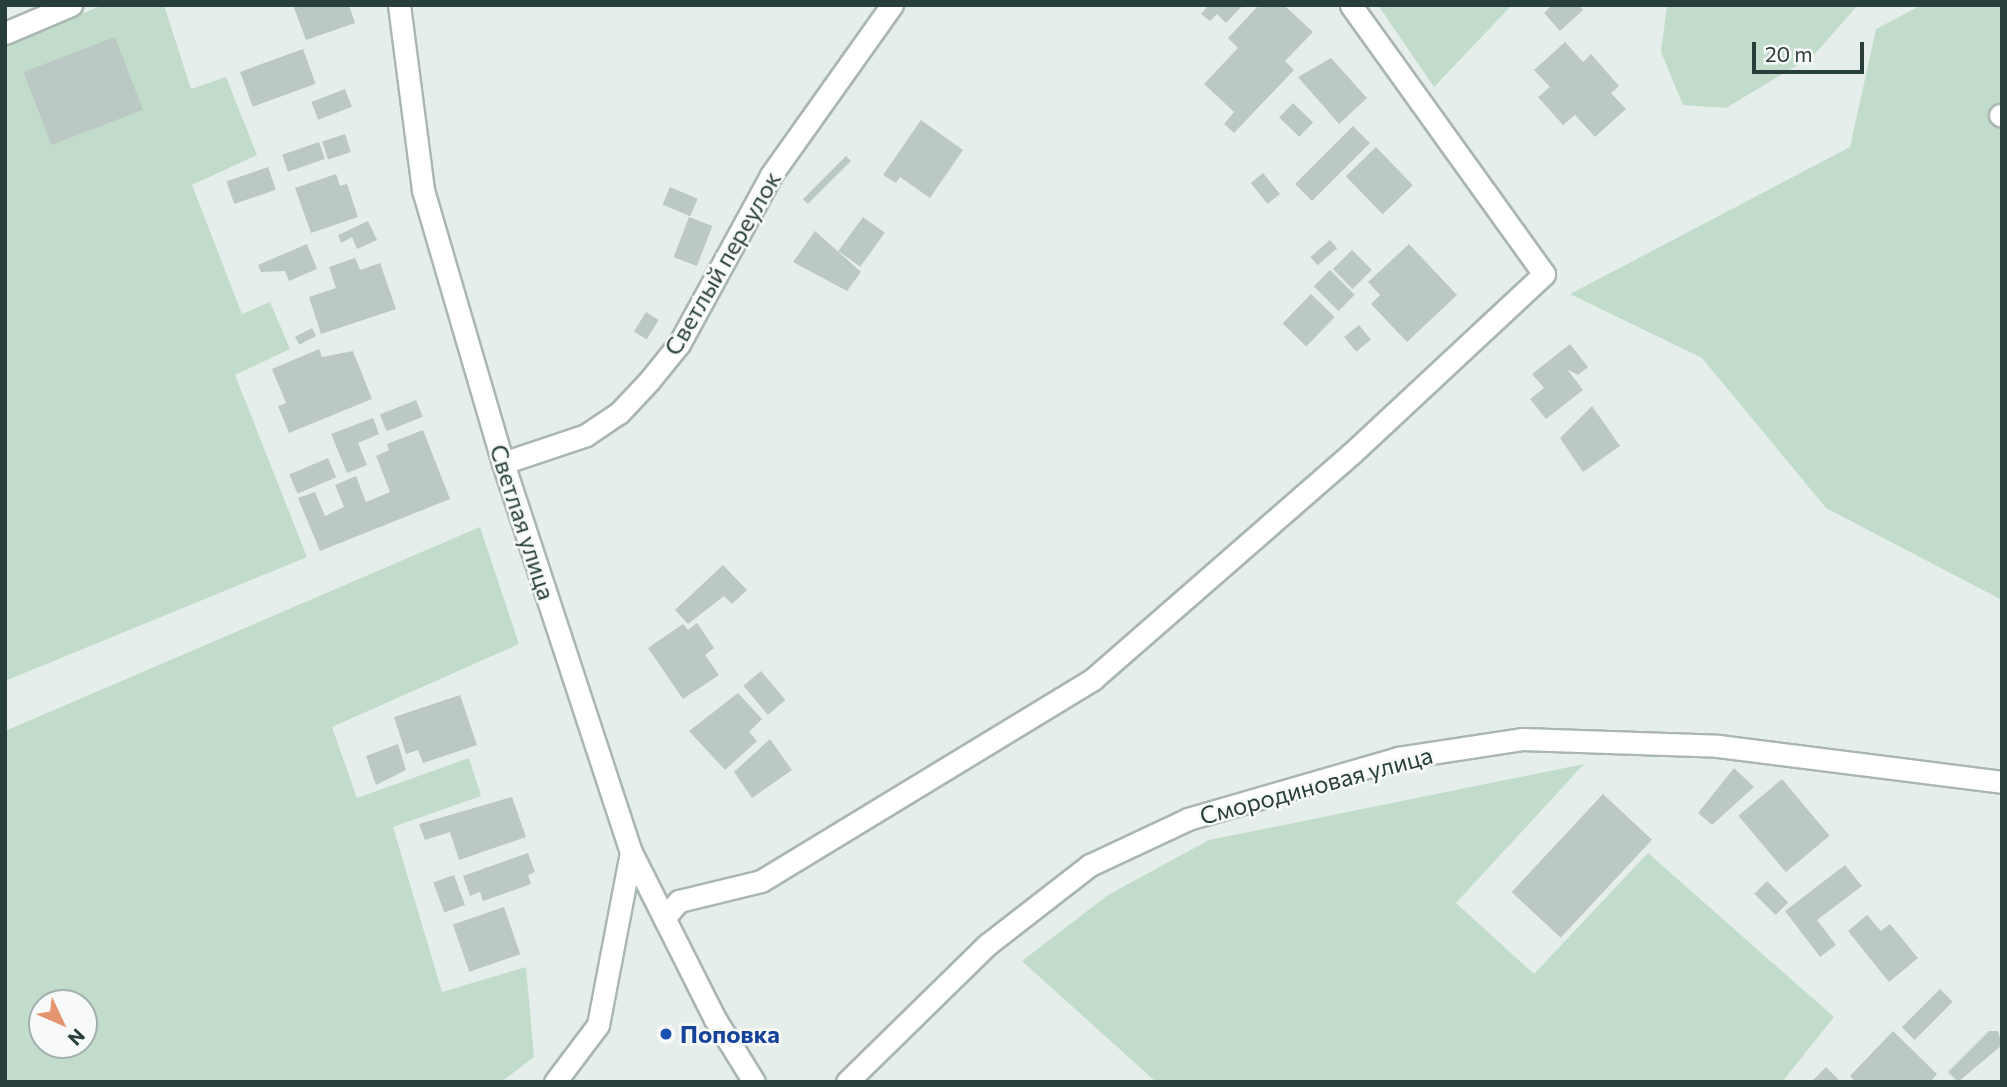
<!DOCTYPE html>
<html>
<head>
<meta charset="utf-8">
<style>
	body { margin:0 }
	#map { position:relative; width:2007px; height:1087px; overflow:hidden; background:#e6eeeb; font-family:Commissioner,sans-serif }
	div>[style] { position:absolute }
	.green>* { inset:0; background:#c2dccb }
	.building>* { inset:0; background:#bcc8c4; transform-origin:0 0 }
	.roads { filter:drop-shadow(2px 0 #a9b6b2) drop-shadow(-2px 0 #a9b6b2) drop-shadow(0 2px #a9b6b2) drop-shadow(0 -2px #a9b6b2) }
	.lane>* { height:21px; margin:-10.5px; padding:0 10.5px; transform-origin:10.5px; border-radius:10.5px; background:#fff }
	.street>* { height:21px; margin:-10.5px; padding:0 10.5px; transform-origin:10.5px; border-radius:10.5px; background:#fff }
	.secondary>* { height:21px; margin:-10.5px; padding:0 10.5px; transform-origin:10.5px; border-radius:10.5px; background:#fff }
	.dots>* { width:19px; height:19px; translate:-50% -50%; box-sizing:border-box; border:4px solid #f7faf9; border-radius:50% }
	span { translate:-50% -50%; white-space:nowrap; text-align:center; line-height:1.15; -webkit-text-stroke:5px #f7faf9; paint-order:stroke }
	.street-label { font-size:24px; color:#273e3a }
	.transit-label { font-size:24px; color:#164399; font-weight:700 }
	.left { translate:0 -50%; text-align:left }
	.frame { position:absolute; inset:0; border:7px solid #273e3a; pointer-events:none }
	.north { position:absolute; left:28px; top:989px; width:70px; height:70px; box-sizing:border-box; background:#f7faf9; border:2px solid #a4afad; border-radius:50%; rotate:134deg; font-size:19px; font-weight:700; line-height:28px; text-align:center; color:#273e3a }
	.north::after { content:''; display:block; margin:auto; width:24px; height:32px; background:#e4956f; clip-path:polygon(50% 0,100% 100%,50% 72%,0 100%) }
	.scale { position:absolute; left:1752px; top:42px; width:112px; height:32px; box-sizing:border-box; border:4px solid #273e3a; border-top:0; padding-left:9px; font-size:21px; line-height:24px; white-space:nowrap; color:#273e3a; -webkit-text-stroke:5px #f7faf9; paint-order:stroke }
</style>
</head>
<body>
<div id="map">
	<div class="green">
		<div style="clip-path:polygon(103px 5px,164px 5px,191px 89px,226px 77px,257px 155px,192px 185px,242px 314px,270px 302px,290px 349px,235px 375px,307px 557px,5px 681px,5px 46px)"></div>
		<div style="clip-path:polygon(1378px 5px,1512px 5px,1434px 87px)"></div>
		<div style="clip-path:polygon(1667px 5px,1858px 5px,1814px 55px,1726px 108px,1683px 105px,1661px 52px)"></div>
		<div style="clip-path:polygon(1922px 5px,2002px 5px,2002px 600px,1826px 508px,1702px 358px,1570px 294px,1850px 147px,1876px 29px)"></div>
		<div style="clip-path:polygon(evenodd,480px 527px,519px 644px,332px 727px,357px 798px,469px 758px,481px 796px,393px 827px,442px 992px,526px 967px,534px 1057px,501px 1082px,5px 1082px,5px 731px,480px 527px,84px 1003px,84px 1045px,42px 1045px,42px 1003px,84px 1003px)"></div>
		<div style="clip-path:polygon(1584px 764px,1456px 903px,1534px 974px,1648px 853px,1834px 1017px,1782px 1082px,1156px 1082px,1022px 961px,1108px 895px,1209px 840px)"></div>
	</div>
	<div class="building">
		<div style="clip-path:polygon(293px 5px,349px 5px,355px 23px,306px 40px)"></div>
		<div style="clip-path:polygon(1209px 5px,1243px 5px,1226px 23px,1217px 14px,1210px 21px,1201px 14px)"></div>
		<div style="clip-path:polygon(1259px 5px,1285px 6px,1313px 32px,1285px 61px,1294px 70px,1234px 133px,1224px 124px,1234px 112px,1204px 84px,1238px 48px,1228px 38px)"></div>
		<div style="clip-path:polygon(1552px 5px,1579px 5px,1583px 10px,1560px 31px,1544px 13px)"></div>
		<div style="left:115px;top:37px;width:78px;height:98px;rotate:69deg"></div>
		<div style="clip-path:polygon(1565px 42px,1583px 62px,1591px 54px,1619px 86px,1611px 93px,1626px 109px,1595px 137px,1575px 115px,1563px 125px,1538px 97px,1550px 87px,1534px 70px)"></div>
		<div style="left:303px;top:49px;width:37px;height:67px;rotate:70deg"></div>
		<div style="clip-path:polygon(1331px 58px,1367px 98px,1339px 124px,1298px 77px)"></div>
		<div style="left:345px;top:89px;width:19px;height:36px;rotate:69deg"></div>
		<div style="left:1293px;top:103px;width:28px;height:20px;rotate:44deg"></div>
		<div style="clip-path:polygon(921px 120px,963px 150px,930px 198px,900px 177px,896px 183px,883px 175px)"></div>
		<div style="left:1353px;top:126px;width:24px;height:82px;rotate:45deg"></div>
		<div style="left:345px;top:134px;width:19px;height:24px;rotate:72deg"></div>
		<div style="left:319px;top:142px;width:18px;height:39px;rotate:71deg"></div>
		<div style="left:1376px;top:147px;width:53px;height:42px;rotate:46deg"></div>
		<div style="left:846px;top:156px;width:7px;height:61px;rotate:45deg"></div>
		<div style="left:268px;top:167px;width:24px;height:44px;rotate:71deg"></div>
		<div style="left:1263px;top:173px;width:27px;height:16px;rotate:51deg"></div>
		<div style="clip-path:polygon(336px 174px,340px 186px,347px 184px,358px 217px,311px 233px,295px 188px)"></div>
		<div style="left:670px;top:187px;width:30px;height:19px;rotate:23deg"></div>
		<div style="left:689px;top:217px;width:25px;height:43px;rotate:21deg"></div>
		<div style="left:863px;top:217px;width:27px;height:42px;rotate:36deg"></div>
		<div style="clip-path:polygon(368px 221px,377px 240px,357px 249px,352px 237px,341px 243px,338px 235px)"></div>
		<div style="clip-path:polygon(815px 231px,861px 272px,847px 291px,793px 262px)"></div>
		<div style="left:1330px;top:240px;width:11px;height:26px;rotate:49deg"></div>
		<div style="clip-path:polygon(307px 244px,317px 269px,289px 281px,285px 271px,261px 272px,258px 265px)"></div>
		<div style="clip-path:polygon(1409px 244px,1457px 295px,1407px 342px,1371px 304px,1380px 295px,1368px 282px)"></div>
		<div style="left:1352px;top:250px;width:28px;height:27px;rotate:45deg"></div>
		<div style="clip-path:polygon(355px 258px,360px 270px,380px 263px,396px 309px,321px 334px,309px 297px,336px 288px,329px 267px)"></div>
		<div style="left:1330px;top:270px;width:35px;height:23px;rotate:45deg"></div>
		<div style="left:1311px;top:294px;width:33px;height:41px;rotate:44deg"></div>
		<div style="left:646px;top:312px;width:15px;height:23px;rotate:32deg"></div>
		<div style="left:1359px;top:325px;width:19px;height:19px;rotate:51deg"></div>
		<div style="left:312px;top:328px;width:9px;height:19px;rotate:63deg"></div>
		<div style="clip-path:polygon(1570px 344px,1588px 367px,1578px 375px,1567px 369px,1583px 390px,1546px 419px,1530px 399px,1544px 388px,1532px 374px)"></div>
		<div style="clip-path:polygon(319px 349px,322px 357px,353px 351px,372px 399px,289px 433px,278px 406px,286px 403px,272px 369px)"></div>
		<div style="left:416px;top:400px;width:18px;height:39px;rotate:68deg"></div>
		<div style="clip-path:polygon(1592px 406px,1620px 446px,1583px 472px,1560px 438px)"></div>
		<div style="clip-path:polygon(373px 418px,379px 434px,358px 443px,367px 465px,347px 473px,331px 434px)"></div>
		<div style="clip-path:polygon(423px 430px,450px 499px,320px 551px,298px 498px,315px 492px,325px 516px,344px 507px,335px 485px,356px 476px,366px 502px,390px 492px,376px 456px,389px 450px,387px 444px)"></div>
		<div style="left:328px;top:458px;width:21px;height:42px;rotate:67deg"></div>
		<div style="clip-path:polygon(723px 565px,747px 590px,732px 604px,724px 596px,688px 624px,675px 610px)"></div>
		<div style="clip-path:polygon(697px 623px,714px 648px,705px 655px,719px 675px,683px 699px,648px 648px,683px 624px,688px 630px)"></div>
		<div style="left:761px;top:671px;width:38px;height:23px;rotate:50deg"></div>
		<div style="clip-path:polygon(738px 693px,762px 719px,749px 732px,757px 741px,725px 770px,689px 731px)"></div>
		<div style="clip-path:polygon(460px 695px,477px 745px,423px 763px,418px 750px,406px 754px,394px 717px)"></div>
		<div style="clip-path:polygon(770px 739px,792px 770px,752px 798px,734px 772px)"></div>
		<div style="clip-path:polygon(398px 744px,406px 770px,376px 785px,366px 756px)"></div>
		<div style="clip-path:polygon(1734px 768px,1754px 787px,1712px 825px,1698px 813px)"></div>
		<div style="left:1782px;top:779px;width:74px;height:57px;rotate:50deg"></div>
		<div style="left:1603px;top:794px;width:67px;height:134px;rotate:43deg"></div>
		<div style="clip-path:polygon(512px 797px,526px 837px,459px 860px,450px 832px,425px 840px,419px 824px)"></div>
		<div style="clip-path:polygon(528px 853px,535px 872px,528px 875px,531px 884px,483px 901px,480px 892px,470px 896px,463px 876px)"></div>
		<div style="clip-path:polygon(1845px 865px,1862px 886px,1817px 920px,1836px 945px,1820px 957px,1785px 911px)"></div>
		<div style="left:454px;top:875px;width:32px;height:22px;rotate:70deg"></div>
		<div style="left:1767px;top:881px;width:30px;height:18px;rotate:45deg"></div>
		<div style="left:504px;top:907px;width:50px;height:54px;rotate:71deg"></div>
		<div style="clip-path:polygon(1867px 915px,1881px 931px,1890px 924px,1918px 958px,1889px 982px,1848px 931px)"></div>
		<div style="left:1940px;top:989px;width:18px;height:54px;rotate:45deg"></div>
		<div style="clip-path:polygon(1893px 1031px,1937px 1074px,1930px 1082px,1855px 1082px,1850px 1076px)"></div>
		<div style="clip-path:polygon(1989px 1031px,1998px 1031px,2002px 1045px,1958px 1082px,1948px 1072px)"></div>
		<div style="clip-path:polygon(1826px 1067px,1841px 1082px,1811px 1082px)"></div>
	</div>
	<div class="roads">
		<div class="lane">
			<div style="left:2000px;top:115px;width:2px;rotate:27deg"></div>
			<div style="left:664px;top:918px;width:23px;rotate:-49deg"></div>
			<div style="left:679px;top:901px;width:84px;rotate:-13.7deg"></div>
			<div style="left:761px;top:881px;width:389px;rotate:-31.3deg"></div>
			<div style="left:1093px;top:679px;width:342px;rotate:-41.1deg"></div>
			<div style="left:1351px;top:454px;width:264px;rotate:-43deg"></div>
			<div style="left:1544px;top:274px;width:331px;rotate:-125.7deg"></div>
		</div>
		<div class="street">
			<div style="left:5px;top:33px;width:72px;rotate:-23deg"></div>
			<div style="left:503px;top:463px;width:88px;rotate:-18.6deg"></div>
			<div style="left:586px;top:435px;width:40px;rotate:-34deg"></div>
			<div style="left:619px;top:413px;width:44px;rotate:-46.8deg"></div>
			<div style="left:649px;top:381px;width:48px;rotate:-51deg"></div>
			<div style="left:679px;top:344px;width:192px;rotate:-61.4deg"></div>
			<div style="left:771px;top:175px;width:209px;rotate:-54.6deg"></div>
			<div style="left:555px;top:1082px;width:71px;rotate:-53deg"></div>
			<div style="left:598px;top:1025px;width:176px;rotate:-79.2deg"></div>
			<div style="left:847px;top:1082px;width:197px;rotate:-44.4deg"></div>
			<div style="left:988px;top:944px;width:129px;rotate:-37.8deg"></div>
			<div style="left:1090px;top:865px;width:108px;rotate:-25.1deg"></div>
			<div style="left:1188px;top:819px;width:219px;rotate:-16.2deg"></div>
			<div style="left:1398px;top:758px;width:125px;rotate:-8.7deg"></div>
			<div style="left:1522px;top:739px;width:196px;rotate:2deg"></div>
			<div style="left:1718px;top:746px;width:286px;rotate:7.2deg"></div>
		</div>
		<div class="secondary">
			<div style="left:399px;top:5px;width:187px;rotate:82.6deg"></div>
			<div style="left:423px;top:190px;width:284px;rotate:73.7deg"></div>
			<div style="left:503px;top:463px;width:410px;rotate:71.8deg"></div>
			<div style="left:631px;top:852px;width:187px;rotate:63.3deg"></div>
			<div style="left:715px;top:1019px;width:74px;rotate:58.2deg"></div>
		</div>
	</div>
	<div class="dots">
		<div style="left:666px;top:1034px;background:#1a4fb4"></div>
	</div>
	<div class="street-label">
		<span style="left:722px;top:263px;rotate:-60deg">Светлый переулок</span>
		<span style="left:523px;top:522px;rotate:72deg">Светлая улица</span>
		<span style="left:1316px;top:785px;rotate:-15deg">Смородиновая улица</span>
	</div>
	<div class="transit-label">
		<span class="left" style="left:680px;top:1034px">Поповка</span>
	</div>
	<div class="frame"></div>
	<div class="north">N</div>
	<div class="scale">20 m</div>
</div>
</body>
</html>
